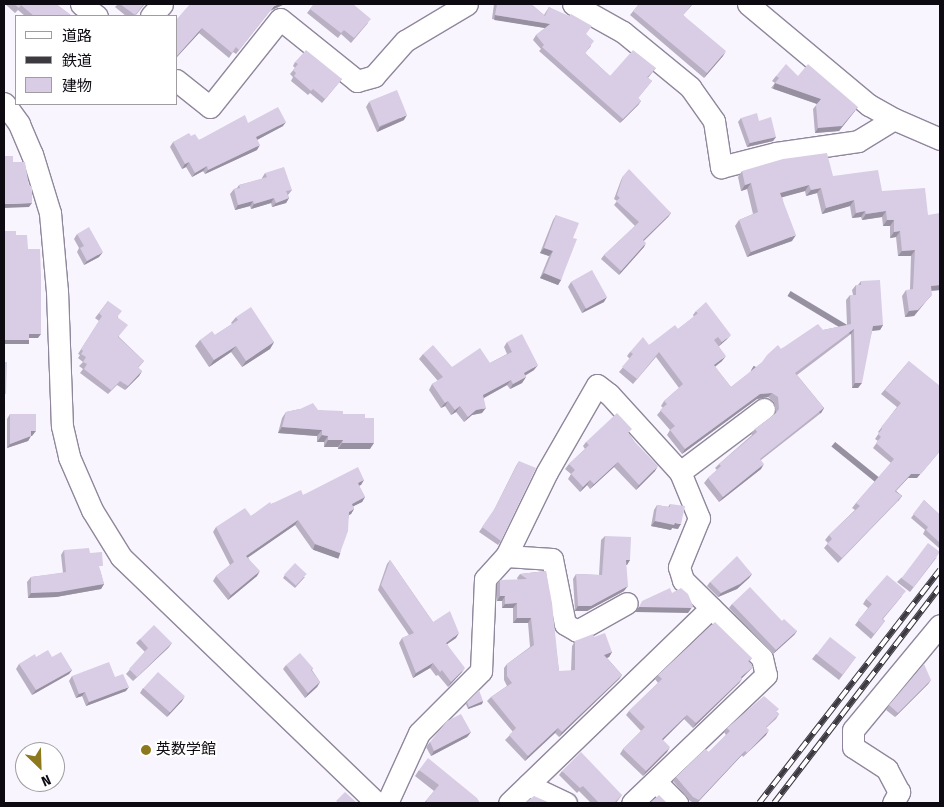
<!DOCTYPE html>
<html>
<head>
<meta charset="utf-8">
<style>
	body { margin:0 }
	#map { position:relative; width:944px; height:807px; overflow:hidden; background:#f9f5ff; font-family:"Fira Sans Condensed","Noto Sans JP",sans-serif }
	div>[style] { position:absolute }
	.roads { filter:drop-shadow(1px 0 #90879c) drop-shadow(-1px 0 #90879c) drop-shadow(0 1px #90879c) drop-shadow(0 -1px #90879c) }
	.minor>* { height:21px; margin:-10.5px; padding:0 10.5px; transform-origin:10.5px; border-radius:10.5px; background:#fff }
	.rail>* { height:5.5px; margin-top:-2.75px; transform-origin:0; background:repeating-linear-gradient(90deg,#fff 0 11px,#3d3941 0 22px); box-sizing:border-box; border-block:1px solid #3d3941 }
	.wall>* { inset:0; background:#bab0c4 }
	.shaded-wall>* { inset:0; background:#9790a0; transform-origin:0 0 }
	.building>* { inset:0; background:#d8cde4; transform-origin:0 0 }
	.dots>* { width:14px; height:14px; translate:-50% -50%; box-sizing:border-box; border:2px solid #fff; border-radius:50% }
	span { translate:-50% -50%; white-space:nowrap; text-align:center; line-height:1.15; -webkit-text-stroke:4px #fff; paint-order:stroke }
	.poi-label { font-size:15px; color:#0e0a12 }
	.left { translate:0 -50%; text-align:left }
	.frame { position:absolute; inset:0; border:5px solid #0e0a12; pointer-events:none }
	.legend { position:absolute; left:15px; top:15px; width:162px; height:90px; box-sizing:border-box; background:#fff; border:1px solid #9f9da0; margin:0; padding:6px 9px; list-style:none; font-size:15px; color:#0e0a12 }
	.legend li { display:flex; align-items:center; gap:10px; height:25px }
	.legend b { width:25px; border:1px solid #9f9da0 }
	.north { position:absolute; left:15px; top:742px; width:50px; height:50px; box-sizing:border-box; background:#fff; border:1px solid #9f9da0; border-radius:50%; rotate:156deg; font-size:14px; font-weight:700; line-height:20px; text-align:center; color:#0e0a12 }
	.north::after { content:''; display:block; margin:auto; width:18px; height:22px; background:#8d781d; clip-path:polygon(50% 0,100% 100%,50% 72%,0 100%) }
</style>
</head>
<body>
<div id="map">
	<div class="roads">
		<div class="minor">
			<div style="left:81px;top:4px;width:20px;rotate:37deg"></div>
			<div style="left:573px;top:4px;width:57px;rotate:29.2deg"></div>
			<div style="left:623px;top:32px;width:87px;rotate:39.4deg"></div>
			<div style="left:690px;top:87px;width:42px;rotate:54.8deg"></div>
			<div style="left:714px;top:121px;width:47px;rotate:81.3deg"></div>
			<div style="left:721px;top:167px;width:57px;rotate:-14.3deg"></div>
			<div style="left:776px;top:153px;width:83px;rotate:-8.3deg"></div>
			<div style="left:858px;top:141px;width:42px;rotate:-31.4deg"></div>
			<div style="left:748px;top:4px;width:158px;rotate:39.9deg"></div>
			<div style="left:869px;top:105px;width:29px;rotate:29deg"></div>
			<div style="left:894px;top:119px;width:50px;rotate:23.5deg"></div>
			<div style="left:151px;top:16px;width:16px;rotate:-47deg"></div>
			<div style="left:176px;top:80px;width:43px;rotate:38.5deg"></div>
			<div style="left:210px;top:107px;width:112px;rotate:-51.5deg"></div>
			<div style="left:280px;top:19px;width:99px;rotate:38.8deg"></div>
			<div style="left:357px;top:81px;width:18px;rotate:-16deg"></div>
			<div style="left:374px;top:76px;width:47px;rotate:-48.5deg"></div>
			<div style="left:405px;top:41px;width:72px;rotate:-30.8deg"></div>
			<div style="left:4px;top:103px;width:26px;rotate:54deg"></div>
			<div style="left:19px;top:124px;width:33px;rotate:67deg"></div>
			<div style="left:32px;top:154px;width:62px;rotate:73deg"></div>
			<div style="left:50px;top:213px;width:78px;rotate:84.9deg"></div>
			<div style="left:57px;top:291px;width:135px;rotate:87.9deg"></div>
			<div style="left:62px;top:426px;width:32px;rotate:77deg"></div>
			<div style="left:69px;top:457px;width:58px;rotate:66.5deg"></div>
			<div style="left:92px;top:510px;width:55px;rotate:58.3deg"></div>
			<div style="left:121px;top:557px;width:355px;rotate:43.9deg"></div>
			<div style="left:680px;top:472px;width:105px;rotate:-36.9deg"></div>
			<div style="left:506px;top:556px;width:93px;rotate:-64deg"></div>
			<div style="left:547px;top:472px;width:100px;rotate:-60.1deg"></div>
			<div style="left:597px;top:385px;width:15px;rotate:37deg"></div>
			<div style="left:609px;top:394px;width:105px;rotate:47.7deg"></div>
			<div style="left:680px;top:472px;width:50px;rotate:67.6deg"></div>
			<div style="left:699px;top:518px;width:53px;rotate:112.2deg"></div>
			<div style="left:679px;top:567px;width:14px;rotate:73deg"></div>
			<div style="left:683px;top:580px;width:111px;rotate:44.6deg"></div>
			<div style="left:762px;top:658px;width:17px;rotate:77deg"></div>
			<div style="left:766px;top:675px;width:185px;rotate:136.3deg"></div>
			<div style="left:656px;top:782px;width:30px;rotate:45deg"></div>
			<div style="left:528px;top:785px;width:42px;rotate:25.3deg"></div>
			<div style="left:387px;top:803px;width:77px;rotate:-65.4deg"></div>
			<div style="left:419px;top:733px;width:88px;rotate:-45deg"></div>
			<div style="left:481px;top:671px;width:92px;rotate:-87.5deg"></div>
			<div style="left:485px;top:579px;width:31px;rotate:-48deg"></div>
			<div style="left:506px;top:556px;width:46px;rotate:3.7deg"></div>
			<div style="left:552px;top:559px;width:66px;rotate:78.7deg"></div>
			<div style="left:565px;top:624px;width:14px;rotate:30deg"></div>
			<div style="left:577px;top:631px;width:57px;rotate:-29.2deg"></div>
			<div style="left:509px;top:803px;width:281px;rotate:-44deg"></div>
			<div style="left:893px;top:803px;width:13px;rotate:-61deg"></div>
			<div style="left:899px;top:792px;width:26px;rotate:-118deg"></div>
			<div style="left:887px;top:769px;width:40px;rotate:-147.1deg"></div>
			<div style="left:853px;top:747px;width:17px;rotate:-90deg"></div>
			<div style="left:853px;top:730px;width:136px;rotate:-50.4deg"></div>
		</div>
	</div>
	<div class="rail">
		<div style="left:759px;top:803px;width:295px;rotate:-52.2deg"></div>
		<div style="left:774px;top:803px;width:272px;rotate:-52.5deg"></div>
	</div>
	<div class="wall">
		<div style="clip-path:polygon(5px 4px,56px 4px,72px 16px,25px 16px,18px 10px,15px 13px)"></div>
		<div style="clip-path:polygon(118px 4px,145px 4px,135px 16px,126px 16px,115px 7px)"></div>
		<div style="clip-path:polygon(314px 4px,368px 23px,351px 43px,341px 34px,338px 38px,307px 13px)"></div>
		<div style="clip-path:polygon(494px 4px,531px 4px,544px 15px,549px 7px,586px 34px,591px 46px,585px 53px,610px 76px,656px 68px,648px 78px,652px 81px,638px 98px,641px 101px,638px 105px,620px 123px,539px 51px,541px 49px,533px 40px,536px 35px,545px 28px,492px 19px)"></div>
		<div style="clip-path:polygon(639px 4px,693px 4px,683px 15px,723px 56px,704px 78px,630px 15px)"></div>
		<div style="clip-path:polygon(270px 11px,236px 54px,233px 52px,229px 58px,199px 33px,176px 58px,176px 20px)"></div>
		<div style="clip-path:polygon(295px 62px,342px 79px,322px 103px,310px 93px,308px 95px,291px 81px,293px 77px,290px 74px,295px 68px,293px 66px)"></div>
		<div style="clip-path:polygon(776px 76px,798px 76px,855px 111px,839px 131px,815px 133px,813px 109px,817px 104px,771px 88px,775px 83px,772px 81px)"></div>
		<div style="clip-path:polygon(369px 102px,404px 120px,377px 132px,366px 107px)"></div>
		<div style="clip-path:polygon(741px 118px,759px 121px,776px 137px,773px 141px,747px 147px,738px 122px)"></div>
		<div style="clip-path:polygon(248px 123px,283px 126px,257px 140px,257px 150px,205px 174px,203px 171px,192px 177px,186px 167px,182px 169px,170px 147px,173px 142px,191px 136px,199px 140px)"></div>
		<div style="clip-path:polygon(742px 171px,833px 176px,882px 191px,928px 215px,940px 290px,931px 291px,927px 300px,914px 316px,905px 317px,902px 296px,906px 290px,910px 290px,911px 256px,898px 256px,896px 237px,890px 238px,890px 226px,883px 226px,882px 217px,862px 220px,861px 217px,852px 218px,850px 206px,822px 214px,817px 193px,806px 196px,805px 191px,782px 197px,792px 241px,747px 257px,735px 226px,739px 220px,753px 214px,747px 189px,741px 191px,738px 177px)"></div>
		<div style="clip-path:polygon(265px 173px,292px 190px,288px 195px,289px 198px,286px 203px,272px 207px,271px 203px,251px 209px,250px 206px,235px 210px,230px 194px,234px 189px,237px 188px,239px 185px,262px 179px,262px 178px)"></div>
		<div style="clip-path:polygon(623px 176px,671px 213px,668px 217px,644px 241px,644px 247px,619px 275px,601px 259px,604px 255px,635px 226px,614px 205px,617px 201px,614px 199px,621px 180px)"></div>
		<div style="clip-path:polygon(556px 215px,573px 238px,561px 280px,558px 285px,540px 278px,549px 256px,540px 253px,553px 220px)"></div>
		<div style="clip-path:polygon(77px 234px,99px 257px,84px 265px,77px 252px,79px 248px,74px 239px)"></div>
		<div style="clip-path:polygon(861px 281px,883px 325px,880px 330px,872px 331px,858px 388px,852px 388px,851px 334px,797px 375px,824px 408px,821px 413px,761px 460px,761px 469px,719px 502px,704px 483px,708px 478px,717px 470px,715px 468px,719px 464px,752px 435px,751px 434px,755px 429px,776px 413px,774px 402px,768px 397px,757px 399px,682px 454px,667px 435px,670px 430px,657px 415px,663px 408px,661px 406px,664px 401px,679px 388px,656px 357px,633px 384px,619px 372px,630px 359px,627px 356px,630px 352px,649px 345px,678px 329px,694px 317px,693px 315px,696px 311px,727px 339px,719px 346px,722px 361px,715px 367px,731px 387px,781px 349px,823px 330px,847px 325px,846px 300px,850px 295px,853px 295px,852px 290px,856px 285px,858px 285px)"></div>
		<div style="clip-path:polygon(571px 282px,604px 302px,582px 313px,568px 287px)"></div>
		<div style="clip-path:polygon(108px 301px,118px 317px,119px 337px,144px 361px,138px 368px,142px 371px,139px 376px,125px 390px,117px 385px,108px 394px,80px 373px,83px 369px,79px 366px,83px 362px,78px 358px,80px 355px,78px 354px,99px 321px,95px 318px)"></div>
		<div style="clip-path:polygon(236px 317px,274px 342px,270px 349px,242px 367px,231px 352px,209px 367px,195px 346px,200px 340px,215px 335px,232px 324px,231px 323px)"></div>
		<div style="clip-path:polygon(507px 342px,534px 370px,525px 376px,526px 377px,522px 383px,510px 389px,507px 385px,484px 398px,482px 413px,472px 415px,464px 422px,456px 412px,451px 415px,445px 406px,441px 408px,429px 390px,432px 384px,438px 381px,419px 359px,423px 354px,452px 367px,490px 363px,507px 354px,504px 347px)"></div>
		<div style="clip-path:polygon(909px 361px,917px 478px,908px 478px,896px 491px,902px 496px,898px 501px,838px 563px,824px 548px,828px 543px,825px 540px,829px 535px,855px 510px,852px 508px,856px 503px,891px 463px,873px 448px,878px 441px,875px 439px,879px 433px,878px 432px,897px 407px,881px 394px)"></div>
		<div style="clip-path:polygon(300px 409px,318px 410px,365px 418px,370px 449px,338px 449px,338px 447px,324px 447px,324px 442px,317px 442px,317px 436px,278px 433px,282px 418px,286px 412px)"></div>
		<div style="clip-path:polygon(10px 414px,32px 436px,31px 436px,28px 441px,7px 448px,7px 419px)"></div>
		<div style="clip-path:polygon(629px 434px,655px 471px,636px 490px,614px 467px,590px 489px,587px 485px,580px 492px,568px 479px,571px 474px,565px 469px,569px 464px,585px 449px,583px 446px,586px 442px)"></div>
		<div style="clip-path:polygon(519px 461px,501px 541px,498px 545px,479px 532px,493px 512px,516px 466px)"></div>
		<div style="clip-path:polygon(364px 480px,359px 486px,365px 497px,362px 502px,353px 506px,354px 509px,351px 514px,349px 515px,340px 553px,337px 558px,312px 549px,295px 525px,248px 557px,257px 576px,228px 600px,213px 581px,216px 576px,230px 565px,213px 532px,216px 527px,251px 516px,271px 504px,303px 495px)"></div>
		<div style="clip-path:polygon(924px 500px,940px 515px,940px 546px,939px 548px,923px 534px,925px 530px,911px 518px)"></div>
		<div style="clip-path:polygon(670px 504px,678px 529px,672px 528px,671px 530px,651px 526px,654px 510px,657px 505px,668px 507px)"></div>
		<div style="clip-path:polygon(605px 536px,630px 560px,626px 565px,624px 591px,587px 611px,575px 611px,573px 579px,576px 574px,599px 575px,601px 540px)"></div>
		<div style="clip-path:polygon(64px 550px,90px 553px,100px 570px,104px 584px,101px 589px,56px 597px,28px 598px,27px 582px,31px 577px,63px 573px,61px 555px)"></div>
		<div style="clip-path:polygon(937px 557px,910px 592px,897px 582px,901px 578px)"></div>
		<div style="clip-path:polygon(390px 560px,433px 622px,456px 638px,447px 644px,462px 672px,448px 687px,438px 675px,436px 676px,430px 668px,413px 678px,399px 643px,402px 638px,409px 635px,378px 590px,387px 564px)"></div>
		<div style="clip-path:polygon(546px 571px,559px 671px,571px 671px,572px 646px,575px 641px,594px 637px,612px 652px,609px 657px,607px 658px,622px 675px,619px 679px,559px 737px,555px 733px,525px 761px,505px 740px,513px 732px,487px 701px,491px 697px,507px 686px,504px 680px,504px 668px,507px 664px,530px 647px,528px 623px,513px 623px,513px 608px,502px 608px,502px 601px,497px 601px,497px 584px,500px 580px,518px 580px,517px 578px,520px 574px)"></div>
		<div style="clip-path:polygon(752px 574px,749px 578px,737px 589px,718px 597px,707px 586px,710px 582px)"></div>
		<div style="clip-path:polygon(285px 575px,305px 577px,295px 588px,283px 578px)"></div>
		<div style="clip-path:polygon(902px 596px,883px 619px,885px 621px,871px 639px,855px 625px,868px 608px,863px 604px,866px 599px)"></div>
		<div style="clip-path:polygon(732px 604px,782px 621px,797px 631px,794px 635px,773px 654px,729px 608px)"></div>
		<div style="clip-path:polygon(140px 639px,172px 643px,168px 648px,133px 681px,126px 674px,145px 652px,136px 643px)"></div>
		<div style="clip-path:polygon(816px 654px,856px 657px,839px 680px,812px 659px)"></div>
		<div style="clip-path:polygon(36px 657px,52px 657px,72px 670px,69px 674px,32px 695px,16px 669px,19px 664px)"></div>
		<div style="clip-path:polygon(752px 658px,749px 662px,753px 667px,742px 678px,742px 679px,739px 683px,693px 728px,684px 719px,663px 740px,667px 752px,643px 776px,620px 754px,623px 749px,641px 731px,626px 715px,629px 711px,658px 683px,655px 679px,658px 675px)"></div>
		<div style="clip-path:polygon(286px 665px,313px 668px,312px 670px,320px 682px,317px 687px,305px 698px,283px 669px)"></div>
		<div style="clip-path:polygon(72px 676px,115px 677px,126px 691px,86px 706px,82px 696px,76px 698px,69px 681px)"></div>
		<div style="clip-path:polygon(931px 680px,928px 684px,895px 717px,886px 710px,889px 705px)"></div>
		<div style="clip-path:polygon(143px 688px,182px 701px,167px 717px,140px 693px)"></div>
		<div style="clip-path:polygon(483px 701px,482px 704px,468px 709px,466px 704px,467px 702px)"></div>
		<div style="clip-path:polygon(777px 712px,779px 714px,776px 719px,766px 728px,766px 735px,743px 757px,742px 755px,697px 803px,694px 803px,690px 801px,673px 781px,676px 777px,709px 752px,726px 735px,724px 732px,727px 728px)"></div>
		<div style="clip-path:polygon(471px 732px,467px 737px,431px 756px,426px 747px,430px 742px)"></div>
		<div style="clip-path:polygon(419px 770px,480px 803px,424px 803px,434px 791px,415px 776px)"></div>
		<div style="clip-path:polygon(562px 771px,622px 795px,616px 803px,591px 803px,579px 791px,577px 793px,559px 775px)"></div>
	</div>
	<div class="shaded-wall">
		<div style="clip-path:polygon(279px 4px,285px 4px,270px 11px,236px 54px,274px 6px)"></div>
		<div style="left:495px;top:15px;width:56px;height:5px;rotate:9deg"></div>
		<div style="clip-path:polygon(202px 28px,199px 33px,176px 58px,176px 57px)"></div>
		<div style="clip-path:polygon(726px 51px,723px 56px,704px 78px,707px 73px)"></div>
		<div style="left:775px;top:83px;width:49px;height:6px;rotate:19deg"></div>
		<div style="clip-path:polygon(641px 101px,638px 105px,620px 123px,623px 119px)"></div>
		<div style="clip-path:polygon(858px 107px,839px 131px,815px 133px,818px 128px)"></div>
		<div style="clip-path:polygon(407px 115px,404px 120px,377px 132px,380px 127px)"></div>
		<div style="clip-path:polygon(286px 122px,283px 126px,253px 142px,256px 137px)"></div>
		<div style="clip-path:polygon(776px 137px,773px 141px,747px 147px,750px 143px)"></div>
		<div style="clip-path:polygon(260px 145px,257px 150px,205px 174px,208px 170px)"></div>
		<div style="clip-path:polygon(189px 162px,186px 167px,182px 169px,185px 164px)"></div>
		<div style="clip-path:polygon(207px 166px,203px 171px,192px 177px,195px 173px)"></div>
		<div style="clip-path:polygon(751px 183px,747px 189px,741px 191px,745px 185px)"></div>
		<div style="clip-path:polygon(809px 185px,805px 191px,776px 199px,780px 193px)"></div>
		<div style="clip-path:polygon(821px 188px,817px 193px,806px 196px,811px 190px)"></div>
		<div style="clip-path:polygon(274px 198px,271px 203px,251px 209px,254px 204px)"></div>
		<div style="clip-path:polygon(289px 198px,286px 203px,272px 207px,276px 203px)"></div>
		<div style="clip-path:polygon(854px 200px,850px 206px,822px 214px,826px 208px)"></div>
		<div style="clip-path:polygon(253px 201px,250px 206px,235px 210px,238px 205px)"></div>
		<div style="clip-path:polygon(32px 203px,29px 207px,4px 208px,4px 204px)"></div>
		<div style="clip-path:polygon(865px 211px,861px 217px,852px 218px,856px 213px)"></div>
		<div style="clip-path:polygon(886px 211px,882px 217px,862px 220px,866px 214px)"></div>
		<div style="clip-path:polygon(671px 213px,668px 217px,640px 244px,643px 240px)"></div>
		<div style="clip-path:polygon(887px 220px,894px 220px,890px 226px,883px 226px)"></div>
		<div style="clip-path:polygon(900px 231px,896px 237px,890px 238px,894px 232px)"></div>
		<div style="clip-path:polygon(796px 235px,792px 241px,747px 257px,751px 252px)"></div>
		<div style="clip-path:polygon(646px 243px,644px 247px,619px 275px,621px 271px)"></div>
		<div style="clip-path:polygon(544px 248px,553px 251px,549px 256px,540px 253px)"></div>
		<div style="clip-path:polygon(915px 250px,911px 256px,898px 256px,902px 251px)"></div>
		<div style="clip-path:polygon(103px 252px,99px 257px,84px 265px,87px 261px)"></div>
		<div style="clip-path:polygon(544px 273px,561px 280px,558px 285px,540px 278px)"></div>
		<div style="clip-path:polygon(940px 285px,940px 290px,927px 291px,931px 286px)"></div>
		<div style="clip-path:polygon(932px 295px,927px 300px,914px 316px,905px 317px,909px 311px)"></div>
		<div style="clip-path:polygon(607px 297px,604px 302px,582px 313px,585px 309px)"></div>
		<div style="clip-path:polygon(883px 325px,880px 330px,869px 331px,873px 326px)"></div>
		<div style="left:854px;top:329px;width:6px;height:74px;rotate:121deg"></div>
		<div style="clip-path:polygon(29px 334px,41px 334px,38px 338px,26px 338px)"></div>
		<div style="clip-path:polygon(731px 335px,727px 339px,718px 347px,722px 342px)"></div>
		<div style="left:4px;top:340px;width:25px;height:4px"></div>
		<div style="clip-path:polygon(274px 342px,270px 349px,242px 367px,246px 361px)"></div>
		<div style="clip-path:polygon(236px 346px,231px 352px,209px 367px,214px 360px)"></div>
		<div style="clip-path:polygon(726px 356px,722px 361px,710px 370px,714px 365px)"></div>
		<div style="clip-path:polygon(538px 365px,534px 370px,520px 378px,524px 373px)"></div>
		<div style="clip-path:polygon(142px 371px,139px 376px,125px 390px,128px 386px)"></div>
		<div style="clip-path:polygon(526px 377px,522px 383px,510px 389px,513px 384px)"></div>
		<div style="clip-path:polygon(511px 380px,507px 385px,480px 400px,483px 395px)"></div>
		<div style="clip-path:polygon(855px 383px,862px 383px,858px 388px,852px 388px)"></div>
		<div style="clip-path:polygon(772px 393px,768px 397px,757px 399px,682px 454px,685px 449px,760px 394px)"></div>
		<div style="clip-path:polygon(448px 401px,445px 406px,441px 408px,445px 403px)"></div>
		<div style="clip-path:polygon(460px 406px,456px 412px,451px 415px,455px 410px)"></div>
		<div style="clip-path:polygon(486px 408px,482px 413px,472px 415px,464px 422px,468px 417px,476px 410px)"></div>
		<div style="left:824px;top:408px;width:6px;height:82px;rotate:121deg"></div>
		<div style="clip-path:polygon(282px 427px,322px 430px,317px 436px,278px 433px)"></div>
		<div style="clip-path:polygon(31px 431px,36px 431px,32px 436px,28px 436px)"></div>
		<div style="clip-path:polygon(322px 435px,328px 436px,324px 442px,317px 442px)"></div>
		<div style="clip-path:polygon(31px 436px,28px 441px,7px 448px,10px 444px)"></div>
		<div style="clip-path:polygon(328px 440px,343px 440px,338px 447px,324px 447px)"></div>
		<div style="clip-path:polygon(342px 443px,374px 443px,370px 449px,338px 449px)"></div>
		<div style="clip-path:polygon(940px 451px,917px 478px,908px 478px,892px 495px,911px 474px)"></div>
		<div style="clip-path:polygon(618px 462px,614px 467px,590px 489px,594px 484px)"></div>
		<div style="clip-path:polygon(764px 464px,761px 469px,719px 502px,723px 497px)"></div>
		<div style="clip-path:polygon(658px 466px,655px 471px,636px 490px,639px 485px)"></div>
		<div style="clip-path:polygon(364px 480px,361px 485px,354px 488px,358px 483px)"></div>
		<div style="clip-path:polygon(590px 480px,587px 485px,580px 492px,583px 487px)"></div>
		<div style="left:902px;top:496px;width:6px;height:86px;rotate:129deg"></div>
		<div style="clip-path:polygon(365px 497px,362px 502px,348px 509px,352px 504px)"></div>
		<div style="clip-path:polygon(354px 509px,351px 514px,345px 517px,349px 512px)"></div>
		<div style="clip-path:polygon(298px 520px,295px 525px,243px 561px,246px 556px)"></div>
		<div style="clip-path:polygon(655px 521px,675px 523px,681px 524px,678px 529px,672px 528px,671px 530px,651px 526px)"></div>
		<div style="left:315px;top:544px;width:27px;height:6px;rotate:20deg"></div>
		<div style="clip-path:polygon(626px 560px,630px 560px,627px 565px,623px 565px)"></div>
		<div style="clip-path:polygon(260px 571px,257px 576px,228px 600px,231px 595px)"></div>
		<div style="clip-path:polygon(752px 574px,749px 578px,737px 589px,718px 597px,721px 593px)"></div>
		<div style="clip-path:polygon(104px 584px,101px 589px,56px 597px,28px 598px,31px 593px)"></div>
		<div style="clip-path:polygon(628px 586px,624px 591px,587px 611px,575px 611px,578px 606px)"></div>
		<div style="clip-path:polygon(500px 596px,505px 596px,502px 601px,497px 601px)"></div>
		<div style="clip-path:polygon(517px 603px,513px 608px,502px 608px,505px 604px)"></div>
		<div style="clip-path:polygon(693px 606px,688px 613px,635px 612px,639px 607px)"></div>
		<div style="clip-path:polygon(517px 618px,531px 618px,528px 623px,513px 623px)"></div>
		<div style="clip-path:polygon(797px 631px,794px 635px,773px 654px,776px 650px)"></div>
		<div style="clip-path:polygon(459px 633px,456px 638px,443px 647px,446px 643px)"></div>
		<div style="clip-path:polygon(172px 643px,168px 648px,133px 681px,137px 677px)"></div>
		<div style="clip-path:polygon(612px 652px,609px 657px,601px 660px,604px 655px)"></div>
		<div style="clip-path:polygon(433px 663px,430px 668px,413px 678px,416px 673px)"></div>
		<div style="clip-path:polygon(753px 667px,738px 682px,741px 677px)"></div>
		<div style="clip-path:polygon(465px 668px,462px 672px,448px 687px,451px 682px)"></div>
		<div style="clip-path:polygon(72px 670px,69px 674px,32px 695px,36px 690px)"></div>
		<div style="clip-path:polygon(622px 675px,619px 679px,559px 737px,562px 732px)"></div>
		<div style="clip-path:polygon(742px 679px,739px 683px,693px 728px,696px 723px)"></div>
		<div style="clip-path:polygon(931px 680px,928px 684px,895px 717px,898px 713px)"></div>
		<div style="clip-path:polygon(320px 682px,317px 687px,305px 698px,308px 693px)"></div>
		<div style="clip-path:polygon(129px 687px,126px 691px,86px 706px,89px 702px)"></div>
		<div style="clip-path:polygon(85px 692px,82px 696px,76px 698px,79px 694px)"></div>
		<div style="clip-path:polygon(185px 696px,182px 701px,167px 717px,170px 712px)"></div>
		<div style="clip-path:polygon(483px 701px,482px 704px,468px 709px,469px 707px)"></div>
		<div style="clip-path:polygon(687px 715px,684px 719px,659px 744px,662px 739px)"></div>
		<div style="clip-path:polygon(558px 728px,555px 733px,525px 761px,528px 756px)"></div>
		<div style="clip-path:polygon(769px 730px,766px 735px,743px 757px,747px 753px)"></div>
		<div style="clip-path:polygon(471px 732px,467px 737px,431px 756px,434px 751px)"></div>
		<div style="clip-path:polygon(670px 747px,667px 752px,643px 776px,646px 771px)"></div>
		<div style="clip-path:polygon(745px 751px,742px 755px,697px 803px,699px 800px)"></div>
	</div>
	<div class="building">
		<div style="clip-path:polygon(14px 4px,56px 4px,72px 16px,34px 16px,21px 5px,19px 8px)"></div>
		<div style="clip-path:polygon(120px 4px,144px 4px,135px 15px)"></div>
		<div style="clip-path:polygon(190px 4px,279px 4px,274px 6px,239px 50px,236px 47px,232px 53px,202px 28px,176px 57px,176px 20px)"></div>
		<div style="clip-path:polygon(314px 4px,353px 4px,371px 19px,354px 38px,344px 30px,341px 33px,310px 9px)"></div>
		<div style="clip-path:polygon(497px 4px,531px 4px,545px 16px,549px 7px,569px 16px,571px 14px,592px 26px,586px 34px,594px 41px,585px 53px,610px 76px,633px 50px,656px 68px,647px 77px,652px 81px,638px 98px,641px 101px,623px 119px,542px 47px,544px 45px,536px 35px,550px 24px,495px 15px)"></div>
		<div style="clip-path:polygon(639px 4px,692px 4px,683px 15px,726px 51px,707px 73px,633px 11px)"></div>
		<div style="clip-path:polygon(306px 50px,342px 79px,325px 99px,313px 89px,311px 91px,294px 76px,296px 73px,293px 70px,298px 64px,295px 62px)"></div>
		<div style="clip-path:polygon(786px 64px,798px 76px,808px 64px,858px 107px,842px 126px,818px 128px,816px 105px,821px 99px,775px 83px,779px 78px,776px 76px)"></div>
		<div style="left:397px;top:90px;width:27px;height:30px;rotate:68deg"></div>
		<div style="clip-path:polygon(278px 107px,286px 122px,256px 137px,260px 145px,208px 170px,207px 166px,195px 173px,189px 162px,185px 164px,173px 142px,189px 133px,191px 136px,195px 134px,199px 140px,245px 115px,248px 123px)"></div>
		<div style="clip-path:polygon(757px 113px,759px 121px,771px 117px,776px 137px,750px 143px,741px 118px)"></div>
		<div style="clip-path:polygon(827px 153px,833px 176px,878px 170px,882px 191px,925px 188px,928px 215px,940px 213px,940px 285px,931px 286px,932px 295px,918px 310px,909px 311px,906px 290px,913px 289px,915px 250px,902px 251px,900px 231px,894px 232px,894px 220px,887px 220px,886px 211px,866px 214px,865px 211px,856px 213px,854px 200px,826px 208px,821px 188px,811px 190px,809px 185px,780px 193px,796px 235px,751px 252px,739px 220px,758px 212px,751px 183px,745px 185px,742px 171px,783px 159px)"></div>
		<div style="clip-path:polygon(4px 156px,13px 156px,13px 162px,25px 162px,29px 186px,32px 186px,32px 203px,4px 204px)"></div>
		<div style="clip-path:polygon(284px 167px,292px 190px,286px 191px,289px 198px,276px 203px,274px 198px,254px 204px,253px 201px,238px 205px,234px 189px,240px 188px,239px 185px,267px 177px,265px 173px)"></div>
		<div style="clip-path:polygon(629px 169px,671px 213px,643px 240px,646px 243px,621px 271px,604px 255px,639px 222px,616px 201px,620px 198px,617px 195px,623px 176px)"></div>
		<div style="clip-path:polygon(556px 215px,579px 223px,573px 238px,577px 239px,561px 280px,544px 273px,553px 251px,544px 248px)"></div>
		<div style="clip-path:polygon(89px 227px,103px 252px,87px 261px,80px 248px,84px 246px,77px 234px)"></div>
		<div style="clip-path:polygon(4px 231px,16px 231px,16px 235px,27px 235px,28px 249px,40px 249px,41px 276px,41px 334px,29px 334px,29px 340px,4px 340px)"></div>
		<div style="left:592px;top:270px;width:31px;height:24px;rotate:61deg"></div>
		<div style="clip-path:polygon(880px 280px,883px 325px,873px 326px,862px 383px,855px 383px,854px 329px,795px 373px,824px 408px,760px 459px,764px 464px,723px 497px,708px 478px,721px 466px,719px 464px,757px 432px,755px 429px,775px 414px,779px 409px,778px 397px,772px 393px,760px 394px,685px 449px,670px 430px,675px 426px,660px 410px,667px 404px,664px 401px,683px 384px,659px 352px,637px 379px,622px 367px,633px 354px,630px 352px,643px 337px,649px 345px,675px 325px,678px 329px,698px 313px,696px 311px,706px 302px,731px 335px,722px 342px,718px 337px,714px 340px,726px 356px,714px 365px,731px 387px,762px 362px,767px 355px,778px 345px,781px 349px,818px 324px,823px 330px,851px 324px,850px 295px,856px 295px,856px 285px,861px 285px,861px 281px)"></div>
		<div style="clip-path:polygon(108px 301px,122px 311px,117px 317px,128px 325px,118px 337px,144px 361px,138px 367px,142px 371px,128px 386px,120px 381px,111px 390px,84px 369px,87px 364px,83px 362px,86px 357px,81px 354px,83px 351px,81px 349px,102px 316px,99px 313px)"></div>
		<div style="clip-path:polygon(251px 307px,274px 342px,246px 361px,236px 346px,214px 360px,200px 340px,212px 331px,215px 335px,238px 320px,236px 317px)"></div>
		<div style="clip-path:polygon(522px 334px,538px 365px,524px 373px,526px 377px,513px 384px,511px 380px,483px 395px,486px 408px,476px 410px,468px 417px,460px 406px,455px 410px,448px 401px,445px 403px,432px 384px,443px 377px,423px 354px,433px 345px,452px 367px,480px 348px,490px 363px,512px 352px,507px 342px)"></div>
		<div style="clip-path:polygon(909px 361px,940px 386px,940px 451px,921px 474px,911px 474px,895px 491px,902px 496px,842px 558px,827px 544px,832px 539px,829px 535px,860px 506px,856px 503px,894px 459px,876px 443px,881px 437px,878px 434px,882px 429px,881px 427px,901px 403px,885px 390px)"></div>
		<div style="clip-path:polygon(4px 362px,7px 362px,6px 394px,4px 394px)"></div>
		<div style="clip-path:polygon(313px 403px,318px 410px,343px 411px,343px 414px,365px 414px,365px 418px,374px 418px,374px 443px,342px 443px,343px 440px,328px 440px,328px 436px,322px 435px,322px 430px,282px 427px,286px 412px,300px 409px)"></div>
		<div style="clip-path:polygon(617px 413px,632px 429px,628px 433px,633px 440px,658px 466px,639px 485px,618px 462px,594px 484px,590px 480px,583px 487px,571px 474px,575px 470px,569px 464px,589px 445px,586px 442px)"></div>
		<div style="clip-path:polygon(10px 414px,36px 414px,36px 431px,31px 431px,31px 436px,10px 444px)"></div>
		<div style="clip-path:polygon(519px 461px,536px 468px,501px 541px,482px 527px,495px 508px)"></div>
		<div style="clip-path:polygon(358px 467px,364px 480px,358px 483px,365px 497px,352px 504px,354px 509px,349px 512px,348px 531px,340px 553px,315px 544px,298px 520px,246px 556px,260px 571px,231px 595px,216px 576px,234px 562px,216px 527px,245px 508px,251px 516px,270px 502px,271px 504px,301px 490px,303px 495px)"></div>
		<div style="clip-path:polygon(924px 500px,940px 515px,940px 543px,926px 530px,928px 527px,913px 514px)"></div>
		<div style="clip-path:polygon(670px 504px,685px 506px,681px 524px,675px 523px,674px 525px,655px 521px,657px 505px,670px 507px)"></div>
		<div style="clip-path:polygon(605px 536px,631px 537px,630px 560px,626px 560px,628px 586px,591px 606px,578px 606px,576px 574px,602px 575px)"></div>
		<div style="left:928px;top:543px;width:15px;height:44px;rotate:37deg"></div>
		<div style="clip-path:polygon(89px 548px,90px 553px,102px 552px,103px 566px,99px 566px,104px 584px,59px 592px,31px 593px,31px 577px,66px 572px,64px 550px)"></div>
		<div style="clip-path:polygon(737px 556px,752px 574px,740px 584px,721px 593px,710px 582px)"></div>
		<div style="clip-path:polygon(390px 560px,433px 622px,450px 611px,459px 633px,446px 643px,465px 668px,451px 682px,442px 670px,440px 672px,433px 663px,416px 673px,402px 638px,414px 633px,381px 585px)"></div>
		<div style="left:295px;top:563px;width:16px;height:16px;rotate:43deg"></div>
		<div style="clip-path:polygon(546px 571px,552px 603px,559px 671px,575px 670px,575px 641px,593px 634px,594px 637px,605px 633px,612px 652px,604px 655px,622px 675px,562px 732px,558px 728px,528px 756px,509px 735px,516px 728px,491px 697px,512px 683px,507px 676px,507px 664px,534px 645px,531px 618px,517px 618px,517px 603px,505px 604px,505px 596px,500px 596px,500px 580px,527px 579px,520px 574px)"></div>
		<div style="clip-path:polygon(887px 575px,906px 591px,882px 619px,885px 621px,874px 634px,858px 620px,872px 604px,866px 599px)"></div>
		<div style="clip-path:polygon(750px 587px,782px 621px,784px 619px,797px 631px,776px 650px,732px 604px)"></div>
		<div style="clip-path:polygon(670px 588px,672px 593px,681px 588px,688px 594px,693px 606px,692px 608px,639px 607px,642px 601px)"></div>
		<div style="clip-path:polygon(715px 622px,752px 658px,748px 661px,753px 667px,741px 677px,742px 679px,696px 723px,687px 715px,662px 739px,670px 747px,646px 771px,623px 749px,645px 727px,629px 711px,662px 679px,658px 675px)"></div>
		<div style="clip-path:polygon(154px 625px,172px 643px,137px 677px,129px 669px,148px 648px,140px 639px)"></div>
		<div style="left:830px;top:637px;width:33px;height:22px;rotate:38deg"></div>
		<div style="clip-path:polygon(48px 650px,52px 657px,61px 652px,72px 670px,36px 690px,19px 664px,35px 654px,36px 657px)"></div>
		<div style="clip-path:polygon(300px 653px,313px 668px,311px 670px,320px 682px,308px 693px,286px 665px)"></div>
		<div style="clip-path:polygon(109px 662px,115px 677px,123px 674px,129px 687px,89px 702px,85px 692px,79px 694px,72px 676px)"></div>
		<div style="clip-path:polygon(924px 664px,931px 680px,898px 713px,889px 705px)"></div>
		<div style="left:158px;top:672px;width:36px;height:22px;rotate:42deg"></div>
		<div style="clip-path:polygon(479px 690px,483px 701px,469px 707px,467px 702px)"></div>
		<div style="clip-path:polygon(764px 696px,779px 709px,776px 712px,779px 714px,766px 727px,769px 730px,747px 753px,745px 751px,699px 800px,693px 797px,676px 777px,705px 749px,709px 752px,730px 731px,727px 728px)"></div>
		<div style="clip-path:polygon(461px 714px,471px 732px,434px 751px,430px 742px,447px 721px)"></div>
		<div style="clip-path:polygon(581px 752px,622px 795px,614px 803px,610px 803px,609px 802px,607px 803px,599px 803px,583px 786px,580px 788px,562px 771px)"></div>
		<div style="clip-path:polygon(428px 758px,477px 798px,480px 803px,428px 803px,426px 801px,439px 785px,419px 770px)"></div>
		<div style="clip-path:polygon(345px 792px,356px 802px,354px 803px,339px 803px,336px 801px)"></div>
		<div style="clip-path:polygon(659px 795px,667px 803px,653px 803px,651px 802px)"></div>
		<div style="clip-path:polygon(534px 796px,550px 803px,525px 803px)"></div>
	</div>
	<div class="dots">
		<div style="left:146px;top:750px;background:#8d781d"></div>
	</div>
	<div class="poi-label">
		<span class="left" style="left:156px;top:750px">英数学館</span>
	</div>
	<div class="frame"></div>
	<ul class="legend">
	<li><b style="height:6px;background:#fff"></b>道路</li>
	<li><b style="height:6px;background:#3d3941"></b>鉄道</li>
	<li><b style="height:14px;background:#d8cde4"></b>建物</li>
	</ul>
	<div class="north">N</div>
</div>
</body>
</html>
